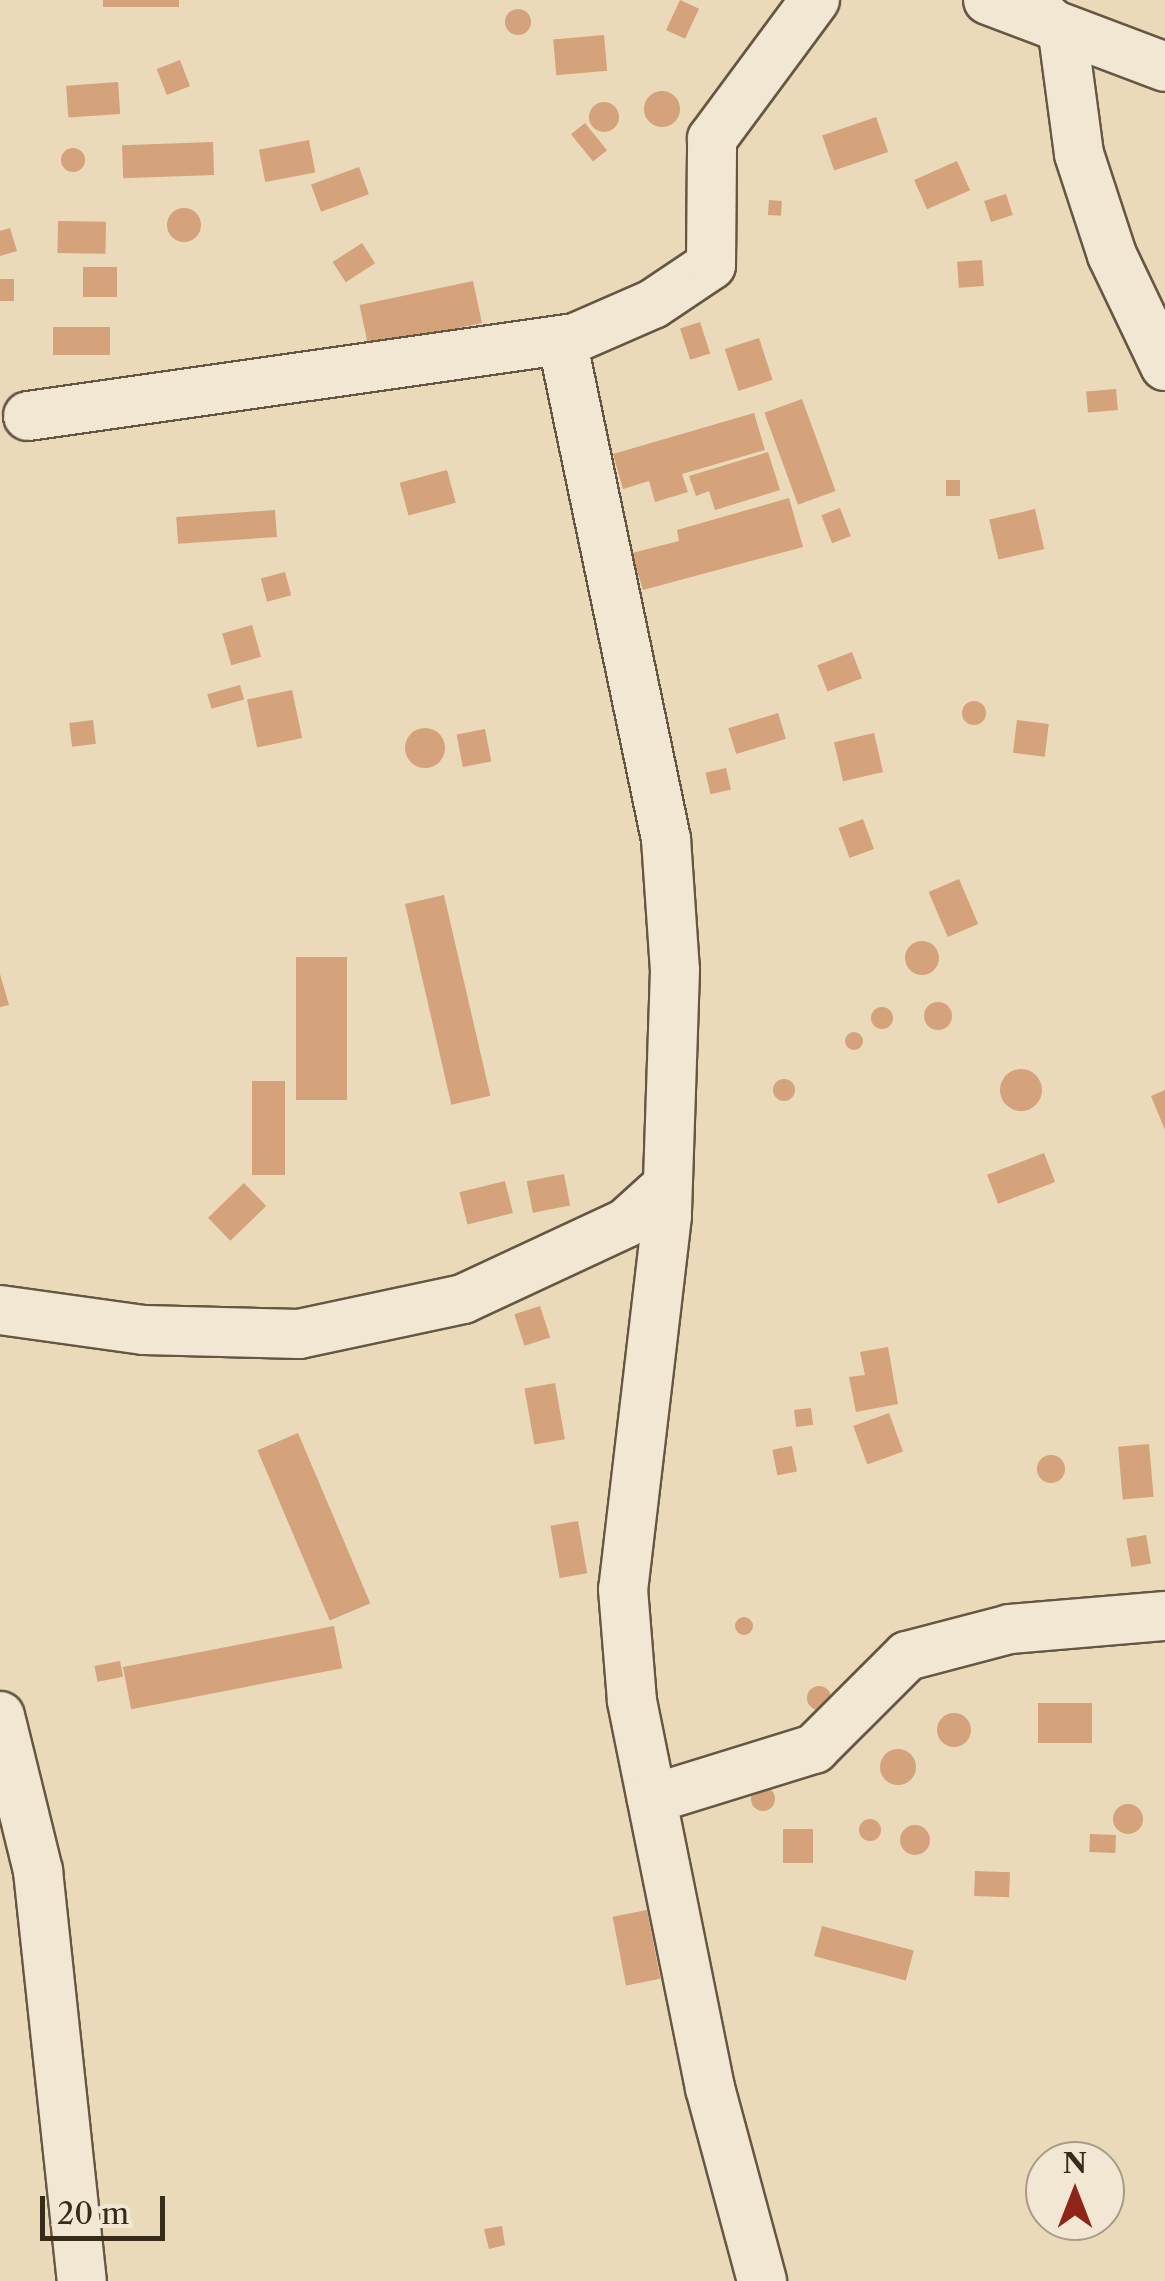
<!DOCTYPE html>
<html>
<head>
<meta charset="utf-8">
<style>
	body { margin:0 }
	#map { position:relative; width:1165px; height:2281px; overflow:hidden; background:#eadaba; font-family:"Libre Caslon Text",serif }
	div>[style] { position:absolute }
	.building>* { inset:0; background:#d4a27b; transform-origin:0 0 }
	.round { border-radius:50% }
	.roads { filter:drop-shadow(2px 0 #655742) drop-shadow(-2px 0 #655742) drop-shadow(0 2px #655742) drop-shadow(0 -2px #655742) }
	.street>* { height:48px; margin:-24px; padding:0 24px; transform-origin:24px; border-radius:24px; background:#f1e7d2 }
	span { translate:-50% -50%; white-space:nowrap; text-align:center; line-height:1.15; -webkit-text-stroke:8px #f1e7d2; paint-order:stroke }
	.north { position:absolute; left:1025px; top:2141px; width:100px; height:100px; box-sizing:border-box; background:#f1e7d2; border:2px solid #a79c88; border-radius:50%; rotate:0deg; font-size:28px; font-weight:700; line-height:40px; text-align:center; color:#392b1a }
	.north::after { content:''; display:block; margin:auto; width:35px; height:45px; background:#8f2418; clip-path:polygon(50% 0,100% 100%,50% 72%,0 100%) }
	.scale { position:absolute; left:40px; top:2196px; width:125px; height:45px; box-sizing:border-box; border:5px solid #392b1a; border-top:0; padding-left:12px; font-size:30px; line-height:35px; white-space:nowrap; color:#392b1a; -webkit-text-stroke:8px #f1e7d2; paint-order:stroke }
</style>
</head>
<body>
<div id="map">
	<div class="building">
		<div style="left:103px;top:0;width:76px;height:7px"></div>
		<div style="left:680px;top:0;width:21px;height:33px;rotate:25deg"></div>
		<div class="round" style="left:505px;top:9px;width:26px;height:26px"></div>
		<div style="left:604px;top:35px;width:36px;height:51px;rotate:85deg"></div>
		<div style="left:180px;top:60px;width:28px;height:25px;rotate:69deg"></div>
		<div style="left:118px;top:82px;width:32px;height:52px;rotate:86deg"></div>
		<div class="round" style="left:644px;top:91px;width:36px;height:36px"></div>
		<div class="round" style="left:589px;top:102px;width:30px;height:30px"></div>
		<div style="left:876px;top:117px;width:37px;height:57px;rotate:71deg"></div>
		<div style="left:585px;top:123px;width:35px;height:18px;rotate:51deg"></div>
		<div style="left:309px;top:140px;width:33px;height:51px;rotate:79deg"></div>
		<div style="left:213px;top:142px;width:33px;height:91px;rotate:88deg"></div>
		<div class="round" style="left:61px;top:148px;width:24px;height:24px"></div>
		<div style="left:957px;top:161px;width:32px;height:47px;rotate:66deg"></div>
		<div style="left:359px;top:167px;width:29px;height:51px;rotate:70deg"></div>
		<div style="left:1006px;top:194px;width:22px;height:23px;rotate:72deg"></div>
		<div style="left:769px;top:200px;width:13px;height:15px;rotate:4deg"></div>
		<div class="round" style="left:167px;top:208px;width:34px;height:34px"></div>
		<div style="left:58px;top:221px;width:48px;height:32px;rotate:1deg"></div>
		<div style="clip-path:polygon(10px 228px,17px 251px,0 256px,0 231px)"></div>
		<div style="left:362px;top:243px;width:24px;height:35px;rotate:57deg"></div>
		<div style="left:982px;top:260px;width:26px;height:25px;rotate:86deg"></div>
		<div style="left:83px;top:267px;width:34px;height:30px"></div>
		<div style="left:0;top:279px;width:14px;height:22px"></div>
		<div style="left:473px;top:281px;width:43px;height:116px;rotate:78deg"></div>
		<div style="left:700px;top:322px;width:33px;height:21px;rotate:72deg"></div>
		<div style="left:53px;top:327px;width:57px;height:28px"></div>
		<div style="left:759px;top:338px;width:44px;height:36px;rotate:72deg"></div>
		<div style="left:1116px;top:389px;width:21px;height:30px;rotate:85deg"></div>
		<div style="left:802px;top:399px;width:98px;height:40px;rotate:70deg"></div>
		<div style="clip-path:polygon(754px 413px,765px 450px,682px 474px,688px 492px,655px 502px,649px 481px,623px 489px,613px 454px)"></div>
		<div style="clip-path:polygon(768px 452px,780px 490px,715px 510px,709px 491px,696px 496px,689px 476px)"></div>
		<div style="left:447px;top:470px;width:34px;height:49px;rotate:75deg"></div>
		<div style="left:946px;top:480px;width:14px;height:16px"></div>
		<div style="clip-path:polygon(789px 498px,803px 547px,643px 590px,632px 553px,679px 541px,677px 530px)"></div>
		<div style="left:840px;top:508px;width:30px;height:20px;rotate:69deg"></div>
		<div style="left:1035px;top:509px;width:41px;height:47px;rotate:77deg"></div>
		<div style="left:275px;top:510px;width:27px;height:99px;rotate:86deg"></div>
		<div style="left:285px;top:572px;width:24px;height:25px;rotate:75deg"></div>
		<div style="left:252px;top:625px;width:33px;height:31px;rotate:74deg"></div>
		<div style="left:852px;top:652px;width:28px;height:37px;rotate:69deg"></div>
		<div style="left:240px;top:685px;width:15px;height:34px;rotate:74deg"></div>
		<div style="left:292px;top:690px;width:49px;height:46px;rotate:78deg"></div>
		<div class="round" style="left:962px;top:701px;width:24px;height:24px"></div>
		<div style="left:778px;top:713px;width:27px;height:52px;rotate:73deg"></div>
		<div style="left:93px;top:720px;width:24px;height:24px;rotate:83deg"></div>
		<div style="left:1017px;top:720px;width:32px;height:33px;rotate:7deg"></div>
		<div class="round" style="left:405px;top:728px;width:40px;height:40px"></div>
		<div style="left:485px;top:729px;width:33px;height:29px;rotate:79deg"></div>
		<div style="left:874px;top:733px;width:40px;height:41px;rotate:77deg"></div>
		<div style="left:726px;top:768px;width:22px;height:21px;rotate:77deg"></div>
		<div style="left:863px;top:819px;width:32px;height:26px;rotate:70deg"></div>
		<div style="left:959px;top:879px;width:49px;height:33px;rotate:67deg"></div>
		<div style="left:444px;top:895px;width:206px;height:40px;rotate:77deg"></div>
		<div class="round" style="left:905px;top:941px;width:34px;height:34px"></div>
		<div style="left:296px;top:957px;width:51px;height:143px"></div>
		<div style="clip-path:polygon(0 974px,9px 1005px,0 1007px)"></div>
		<div class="round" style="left:924px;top:1002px;width:28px;height:28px"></div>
		<div class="round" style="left:871px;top:1007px;width:22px;height:22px"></div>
		<div class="round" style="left:845px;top:1032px;width:18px;height:18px"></div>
		<div class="round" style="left:1000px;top:1069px;width:42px;height:42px"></div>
		<div class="round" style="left:773px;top:1079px;width:22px;height:22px"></div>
		<div style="left:252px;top:1081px;width:33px;height:94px"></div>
		<div style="clip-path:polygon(1165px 1090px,1165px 1130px,1151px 1096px)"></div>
		<div style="left:1044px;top:1153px;width:31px;height:61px;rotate:69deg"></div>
		<div style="left:564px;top:1174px;width:32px;height:38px;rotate:79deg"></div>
		<div style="left:505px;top:1181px;width:33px;height:47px;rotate:76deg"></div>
		<div style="left:244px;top:1183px;width:32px;height:50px;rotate:46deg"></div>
		<div style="left:540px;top:1306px;width:33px;height:27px;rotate:72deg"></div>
		<div style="clip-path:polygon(888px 1347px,898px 1404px,856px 1412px,849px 1377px,865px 1375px,860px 1352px)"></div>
		<div style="left:555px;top:1383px;width:57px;height:31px;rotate:80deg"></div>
		<div style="left:811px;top:1408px;width:17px;height:17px;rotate:83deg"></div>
		<div style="left:889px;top:1413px;width:41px;height:38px;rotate:70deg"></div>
		<div style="left:298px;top:1433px;width:185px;height:44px;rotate:67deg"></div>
		<div style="left:1149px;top:1444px;width:53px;height:31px;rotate:85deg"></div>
		<div style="left:792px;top:1446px;width:26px;height:20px;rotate:79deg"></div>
		<div class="round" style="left:1037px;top:1455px;width:28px;height:28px"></div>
		<div style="left:578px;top:1521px;width:53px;height:28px;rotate:80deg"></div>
		<div style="left:1146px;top:1535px;width:29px;height:20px;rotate:80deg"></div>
		<div class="round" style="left:735px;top:1617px;width:18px;height:18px"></div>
		<div style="left:334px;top:1626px;width:43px;height:215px;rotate:79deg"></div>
		<div style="left:120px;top:1661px;width:16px;height:26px;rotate:79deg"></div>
		<div class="round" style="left:807px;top:1686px;width:24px;height:24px"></div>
		<div style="left:1038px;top:1703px;width:54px;height:40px"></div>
		<div class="round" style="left:937px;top:1713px;width:34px;height:34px"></div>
		<div class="round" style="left:880px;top:1749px;width:36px;height:36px"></div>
		<div class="round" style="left:751px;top:1787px;width:24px;height:24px"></div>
		<div class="round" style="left:1113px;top:1804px;width:30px;height:30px"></div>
		<div class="round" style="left:859px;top:1819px;width:22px;height:22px"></div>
		<div class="round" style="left:900px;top:1825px;width:30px;height:30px"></div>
		<div style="left:783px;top:1829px;width:30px;height:34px"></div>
		<div style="left:1090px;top:1834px;width:26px;height:18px;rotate:2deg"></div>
		<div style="left:975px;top:1871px;width:35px;height:25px;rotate:2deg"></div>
		<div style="left:647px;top:1910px;width:70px;height:35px;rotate:79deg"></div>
		<div style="left:822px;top:1926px;width:95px;height:31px;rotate:15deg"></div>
		<div style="clip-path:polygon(502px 2226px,505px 2245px,489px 2249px,484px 2229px)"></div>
	</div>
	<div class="roads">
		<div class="street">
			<div style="left:988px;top:0;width:189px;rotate:20.7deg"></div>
			<div style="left:1027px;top:0;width:50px;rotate:43.4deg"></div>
			<div style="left:1063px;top:34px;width:121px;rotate:82.4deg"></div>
			<div style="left:1079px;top:154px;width:106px;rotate:71.9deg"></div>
			<div style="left:1112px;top:255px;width:123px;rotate:64.5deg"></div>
			<div style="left:562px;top:340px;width:510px;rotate:78.23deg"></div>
			<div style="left:666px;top:839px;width:131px;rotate:86.1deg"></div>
			<div style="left:675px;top:970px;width:246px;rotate:91.9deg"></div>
			<div style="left:667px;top:1216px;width:376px;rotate:96.7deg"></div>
			<div style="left:623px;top:1589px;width:112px;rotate:85.4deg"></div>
			<div style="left:632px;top:1701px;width:395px;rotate:78.6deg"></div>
			<div style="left:710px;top:2088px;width:200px;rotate:74.9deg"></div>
			<div style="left:28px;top:416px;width:553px;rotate:-8.12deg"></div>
			<div style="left:575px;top:338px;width:85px;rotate:-23.6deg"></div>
			<div style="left:653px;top:304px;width:70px;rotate:-33.9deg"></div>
			<div style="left:711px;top:265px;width:126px;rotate:-89.5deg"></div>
			<div style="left:712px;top:139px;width:173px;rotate:-53.5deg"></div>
			<div style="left:0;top:1310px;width:145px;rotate:7.9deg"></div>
			<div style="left:144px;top:1330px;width:155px;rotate:1.5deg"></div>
			<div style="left:299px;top:1334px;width:168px;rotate:-12deg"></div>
			<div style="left:463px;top:1299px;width:180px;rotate:-25deg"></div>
			<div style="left:626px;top:1223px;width:55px;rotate:-42.1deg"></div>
			<div style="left:0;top:1716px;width:160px;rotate:76.2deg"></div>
			<div style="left:38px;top:1871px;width:412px;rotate:83.9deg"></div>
			<div style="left:652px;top:1799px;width:170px;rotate:-17.2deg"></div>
			<div style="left:814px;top:1749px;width:132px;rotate:-45deg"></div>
			<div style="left:907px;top:1656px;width:106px;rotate:-14.7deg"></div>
			<div style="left:1010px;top:1629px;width:156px;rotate:-4.8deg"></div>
		</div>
	</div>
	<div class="north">N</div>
	<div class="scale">20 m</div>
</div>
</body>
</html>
